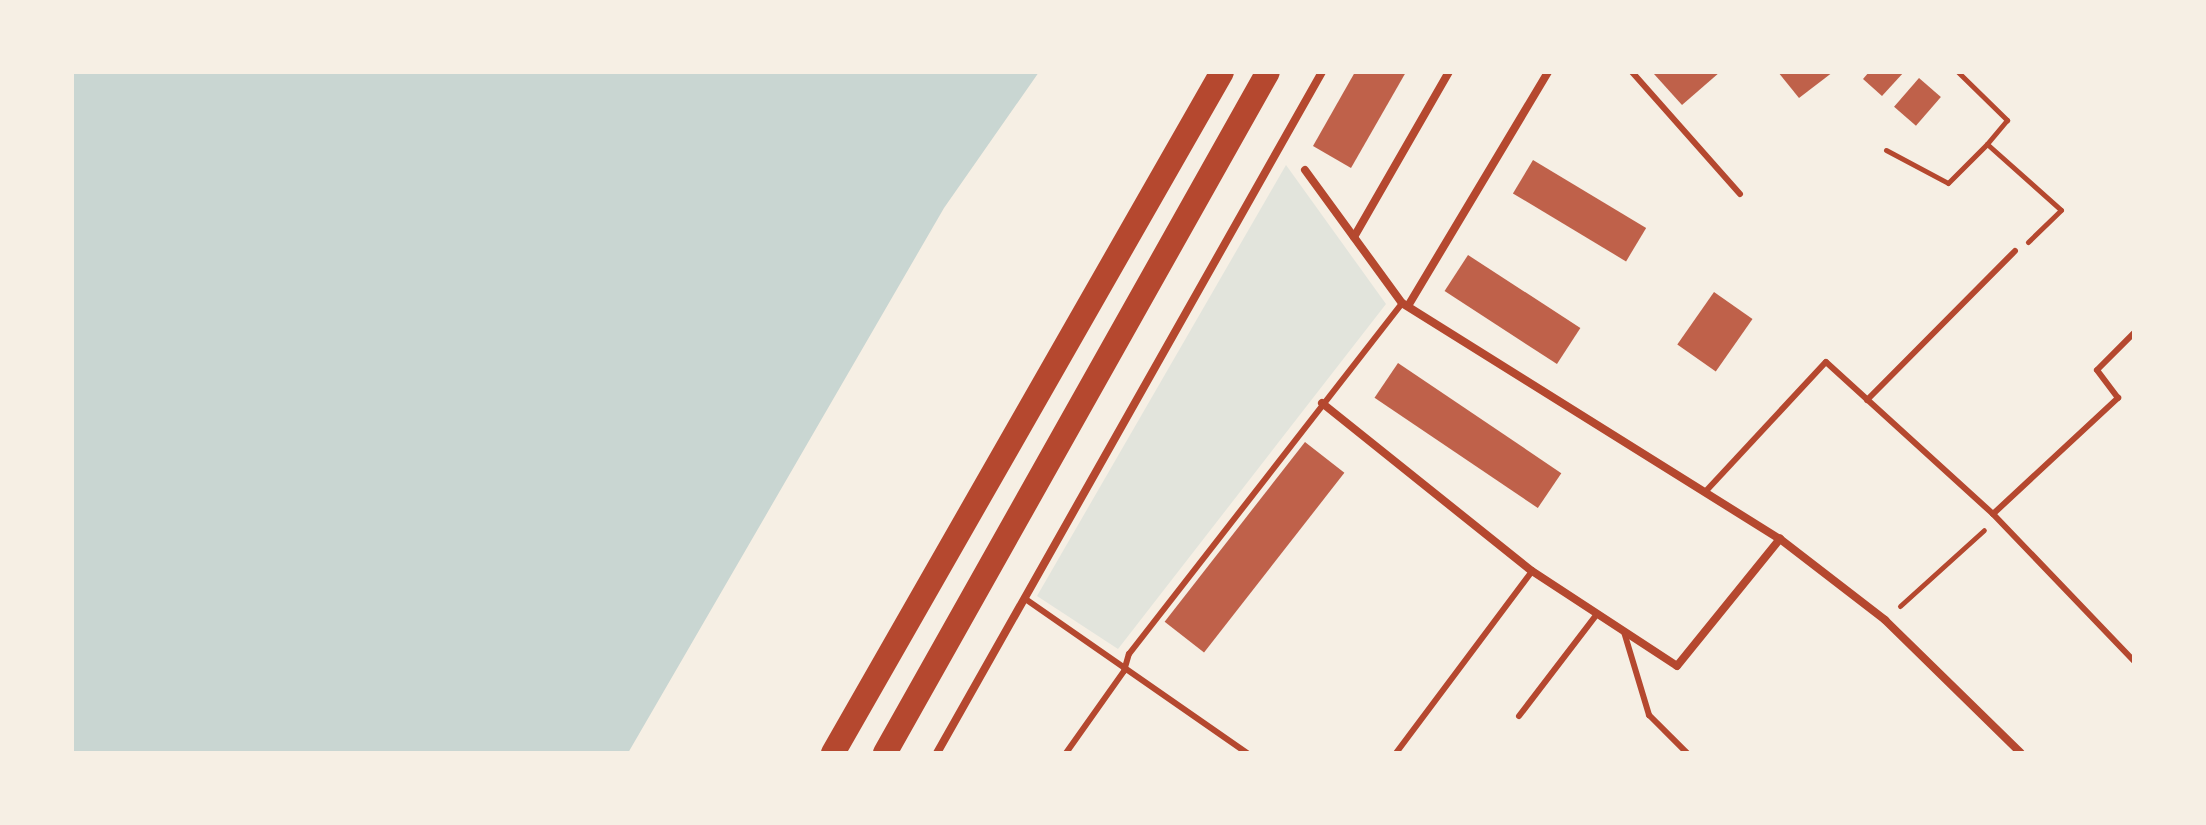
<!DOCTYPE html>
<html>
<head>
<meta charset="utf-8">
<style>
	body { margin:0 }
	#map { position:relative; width:2206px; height:825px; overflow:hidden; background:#f6efe4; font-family:"Public Sans",sans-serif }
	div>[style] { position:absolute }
	.green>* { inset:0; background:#e2e4dc }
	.water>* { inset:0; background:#c9d6d2 }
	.building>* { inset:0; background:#bf614a; transform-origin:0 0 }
	.path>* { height:5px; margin:-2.5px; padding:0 2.5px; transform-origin:2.5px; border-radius:2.5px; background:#b5482f }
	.service>* { height:6px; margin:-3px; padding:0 3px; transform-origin:3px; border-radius:3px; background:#b5482f }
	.minor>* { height:8px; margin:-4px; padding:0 4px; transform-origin:4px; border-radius:4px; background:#b5482f }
	.motorway>* { height:24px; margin:-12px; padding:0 12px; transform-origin:12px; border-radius:12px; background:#b5482f }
	span { translate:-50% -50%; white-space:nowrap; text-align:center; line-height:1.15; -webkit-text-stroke:8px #f6efe4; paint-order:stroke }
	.frame { position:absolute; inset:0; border:74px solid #f6efe4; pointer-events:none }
</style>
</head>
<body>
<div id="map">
	<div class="green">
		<div style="clip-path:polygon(1286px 165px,1386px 304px,1118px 649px,1037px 596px)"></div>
	</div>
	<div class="water">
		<div style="clip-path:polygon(72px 72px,1039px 72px,944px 208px,628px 753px,72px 753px)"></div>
	</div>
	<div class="building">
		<div style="clip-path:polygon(1355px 72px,1406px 72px,1351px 168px,1313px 146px)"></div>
		<div style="clip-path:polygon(1657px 72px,1720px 72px,1682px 105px,1654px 74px)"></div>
		<div style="clip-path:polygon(1778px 72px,1833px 72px,1799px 98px)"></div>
		<div style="clip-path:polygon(1869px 72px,1904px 72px,1882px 96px,1863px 79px)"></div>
		<div style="left:1919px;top:78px;width:29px;height:38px;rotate:41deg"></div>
		<div style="left:1533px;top:160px;width:132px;height:39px;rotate:31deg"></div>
		<div style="left:1468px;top:255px;width:134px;height:43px;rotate:33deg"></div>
		<div style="left:1714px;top:292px;width:47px;height:64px;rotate:35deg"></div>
		<div style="left:1398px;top:363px;width:197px;height:42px;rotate:34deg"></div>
		<div style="left:1305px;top:442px;width:50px;height:228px;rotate:38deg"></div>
	</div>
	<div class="path">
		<div style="left:1958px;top:72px;width:69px;rotate:44.4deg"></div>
		<div style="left:2007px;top:120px;width:31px;rotate:130deg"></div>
		<div style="left:1886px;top:150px;width:70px;rotate:28deg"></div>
		<div style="left:1948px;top:183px;width:55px;rotate:-45deg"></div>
		<div style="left:1987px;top:144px;width:99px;rotate:41.7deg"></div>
		<div style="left:2061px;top:210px;width:46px;rotate:135.9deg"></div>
		<div style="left:1900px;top:606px;width:113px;rotate:-42.1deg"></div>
	</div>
	<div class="service">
		<div style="left:1632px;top:72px;width:163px;rotate:48.5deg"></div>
		<div style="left:1867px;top:400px;width:210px;rotate:-45.2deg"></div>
		<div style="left:1706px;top:491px;width:176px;rotate:-47.1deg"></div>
		<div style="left:1826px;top:362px;width:226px;rotate:42.3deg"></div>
		<div style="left:1993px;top:514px;width:204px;rotate:46.2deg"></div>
		<div style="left:1993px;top:514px;width:171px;rotate:-42.9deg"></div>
		<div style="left:2118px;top:398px;width:35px;rotate:-127deg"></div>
		<div style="left:2097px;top:370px;width:52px;rotate:-45deg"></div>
		<div style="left:1024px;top:598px;width:272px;rotate:34.8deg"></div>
		<div style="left:1624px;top:632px;width:87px;rotate:73.2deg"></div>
		<div style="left:1649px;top:715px;width:54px;rotate:45deg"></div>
		<div style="left:1519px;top:716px;width:128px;rotate:-52.6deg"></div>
		<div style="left:1066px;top:753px;width:100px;rotate:-54.7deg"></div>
		<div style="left:1124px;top:671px;width:18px;rotate:-74deg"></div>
		<div style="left:1129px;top:654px;width:445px;rotate:-52.1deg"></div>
		<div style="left:1396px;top:753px;width:227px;rotate:-53.2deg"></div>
	</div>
	<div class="minor">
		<div style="left:1305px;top:170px;width:165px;rotate:53.9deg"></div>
		<div style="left:1402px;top:303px;width:446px;rotate:32deg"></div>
		<div style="left:1780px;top:539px;width:133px;rotate:37.6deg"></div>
		<div style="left:1885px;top:620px;width:190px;rotate:44.4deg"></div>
		<div style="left:1354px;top:237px;width:190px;rotate:-60.1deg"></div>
		<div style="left:1408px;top:306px;width:273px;rotate:-59.1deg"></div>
		<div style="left:1322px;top:403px;width:269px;rotate:38.7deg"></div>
		<div style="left:1532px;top:571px;width:173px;rotate:33.2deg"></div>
		<div style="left:1677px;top:666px;width:164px;rotate:-51deg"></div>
		<div style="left:937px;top:753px;width:782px;rotate:-60.52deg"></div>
	</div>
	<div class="motorway">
		<div style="left:833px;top:753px;width:784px;rotate:-60.26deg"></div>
		<div style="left:885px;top:753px;width:781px;rotate:-60.65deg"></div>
	</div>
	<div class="frame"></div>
</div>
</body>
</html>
